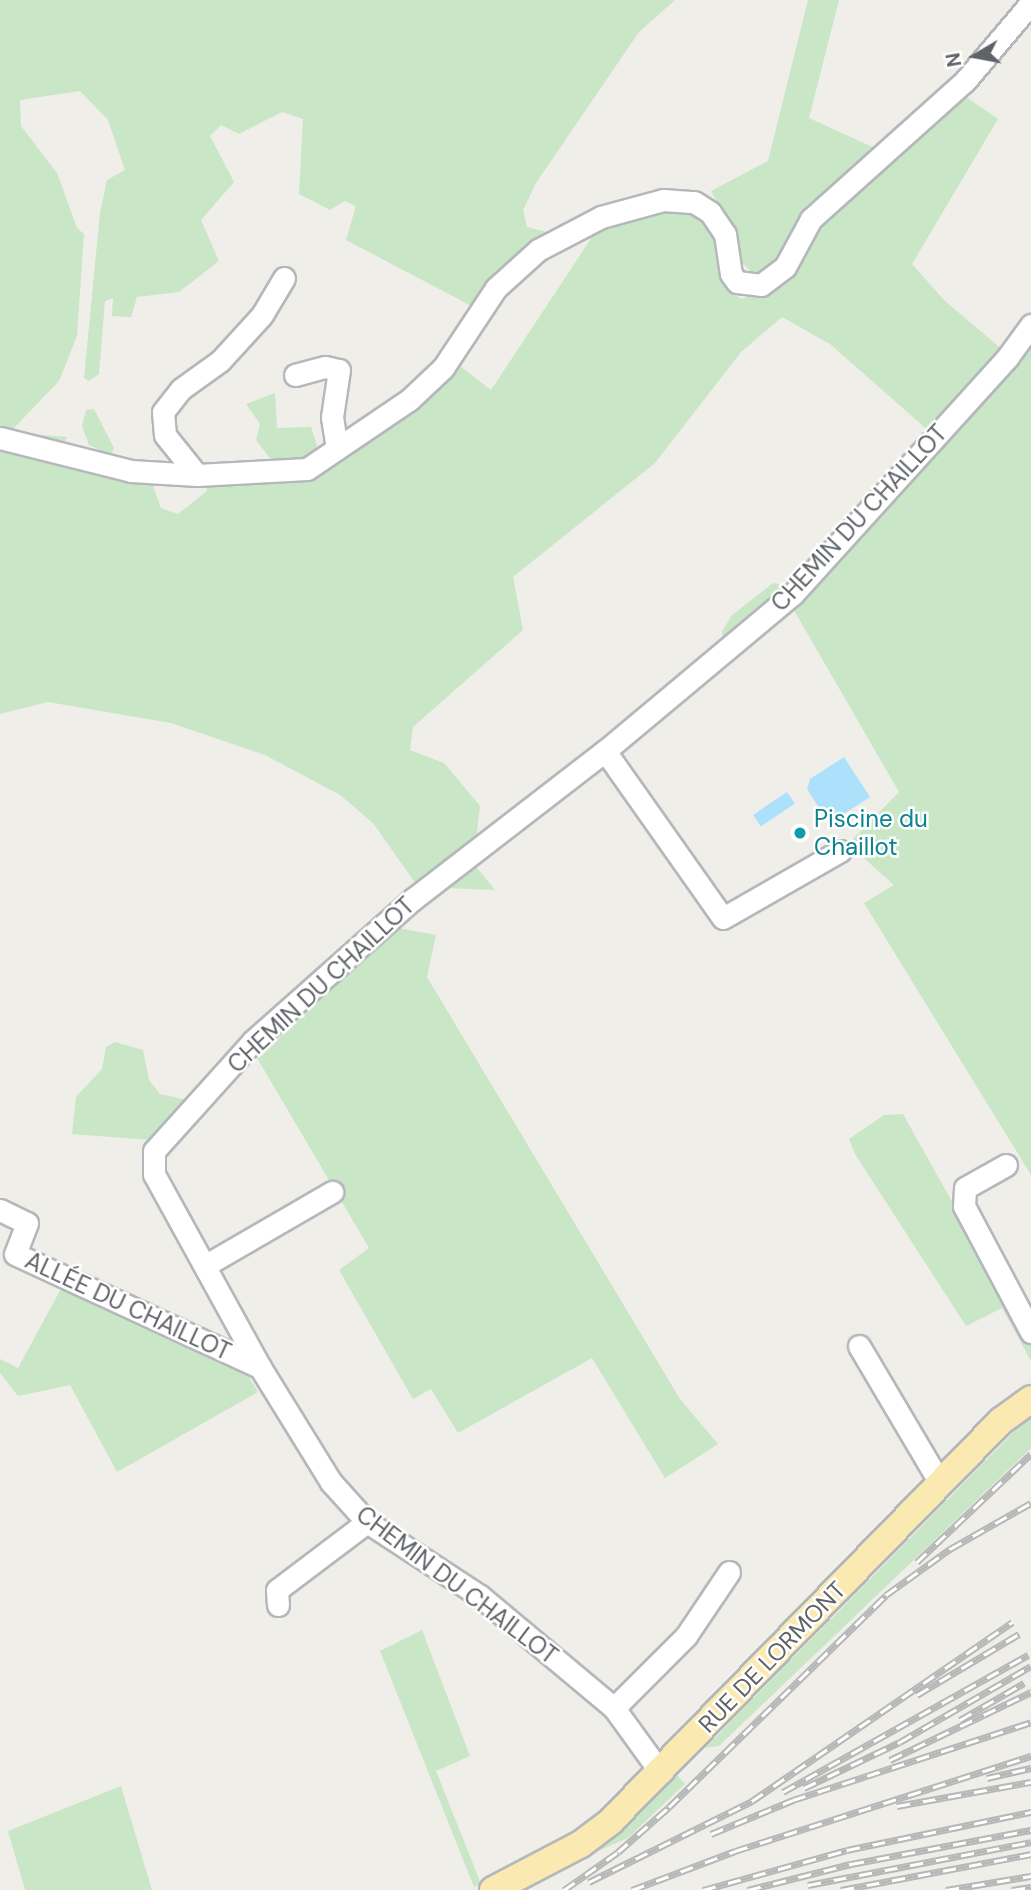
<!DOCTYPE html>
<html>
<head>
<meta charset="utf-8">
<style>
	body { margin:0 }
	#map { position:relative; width:1031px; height:1890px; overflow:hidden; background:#f0eee8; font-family:"DM Sans",sans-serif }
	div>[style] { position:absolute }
	.green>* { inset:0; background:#c9e6c6 }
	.water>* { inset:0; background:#ade0fb; transform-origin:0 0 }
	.roads { filter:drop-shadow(2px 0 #b5b8bb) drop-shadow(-2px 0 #b5b8bb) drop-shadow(0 2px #b5b8bb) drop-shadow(0 -2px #b5b8bb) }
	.minor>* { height:21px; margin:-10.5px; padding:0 10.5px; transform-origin:10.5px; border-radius:10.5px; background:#fff }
	.major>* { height:26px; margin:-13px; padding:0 13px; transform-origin:13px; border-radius:13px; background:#fbe9b2 }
	.rail>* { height:7px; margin-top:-3.5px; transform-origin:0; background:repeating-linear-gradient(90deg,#fff 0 13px,#b6b7b7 0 26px); box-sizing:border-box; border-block:2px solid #b6b7b7 }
	.dots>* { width:19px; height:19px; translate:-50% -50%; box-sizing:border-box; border:4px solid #fff; border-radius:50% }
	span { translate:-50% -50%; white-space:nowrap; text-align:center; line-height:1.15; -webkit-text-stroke:5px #fff; paint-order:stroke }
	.street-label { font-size:24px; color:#5f6367 }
	.culture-label { font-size:24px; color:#0d838f }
	.left { translate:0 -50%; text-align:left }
	.north { position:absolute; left:940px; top:21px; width:70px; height:70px; -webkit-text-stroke:5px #fff; paint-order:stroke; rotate:260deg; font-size:19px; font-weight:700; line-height:28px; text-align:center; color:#5f6367 }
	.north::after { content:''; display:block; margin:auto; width:24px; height:32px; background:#5f6367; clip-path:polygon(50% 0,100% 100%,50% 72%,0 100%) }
</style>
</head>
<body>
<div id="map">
	<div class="green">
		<div style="clip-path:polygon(0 0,675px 0,639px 32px,536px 183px,523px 210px,527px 227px,546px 232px,538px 250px,481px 311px,346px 240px,356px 206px,345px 201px,330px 210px,299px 194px,303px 119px,282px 112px,239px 134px,221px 125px,210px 136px,234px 182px,201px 220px,219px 261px,179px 292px,137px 297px,131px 317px,112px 316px,113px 298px,105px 301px,99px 374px,89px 381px,84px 378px,100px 213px,107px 180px,125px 170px,108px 120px,80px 91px,20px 100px,21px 126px,57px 173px,77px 228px,84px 234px,77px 336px,59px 381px,14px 428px,19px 433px,67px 437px,63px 445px,0 431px)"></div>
		<div style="clip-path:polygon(808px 0,839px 0,809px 118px,877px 149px,960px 93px,998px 119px,912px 264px,944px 300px,1004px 351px,930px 432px,830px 344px,782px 317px,741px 352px,655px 463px,513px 577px,523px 630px,413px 727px,410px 750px,444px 763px,480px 806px,476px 840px,418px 887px,373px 823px,340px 795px,265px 755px,171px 723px,48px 702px,0 714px,0 448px,63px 466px,150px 478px,161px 508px,178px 514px,207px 491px,205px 483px,311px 472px,347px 456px,409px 415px,410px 406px,456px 363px,491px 390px,598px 228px,673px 206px,692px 209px,711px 223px,720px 238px,730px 292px,742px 299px,767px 289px,739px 259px,735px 236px,711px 191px,768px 161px)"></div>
		<div style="clip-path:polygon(1031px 325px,1031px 1175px,864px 903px,894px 885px,848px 844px,899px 792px,795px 612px,793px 594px)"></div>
		<div style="clip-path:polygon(275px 393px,277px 428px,311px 427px,317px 445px,308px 464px,276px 466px,256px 440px,260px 424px,246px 404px)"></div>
		<div style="clip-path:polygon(94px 409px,114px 448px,111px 455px,89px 445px,82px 426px,86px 410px)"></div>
		<div style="clip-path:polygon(773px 583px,786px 586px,723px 643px,722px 632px,731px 616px)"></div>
		<div style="clip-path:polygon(474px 864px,495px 890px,445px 888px)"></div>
		<div style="clip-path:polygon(398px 928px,436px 935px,427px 977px,680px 1399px,718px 1444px,665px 1478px,592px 1358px,458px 1433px,431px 1389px,413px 1399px,339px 1270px,369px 1248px,257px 1058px)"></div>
		<div style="clip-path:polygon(115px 1042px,143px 1050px,149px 1080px,160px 1094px,187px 1100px,151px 1140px,72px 1134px,76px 1097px,102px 1069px,106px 1047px)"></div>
		<div style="clip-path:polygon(903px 1114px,1031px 1343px,1031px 1361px,1002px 1308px,966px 1326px,855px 1154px,849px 1139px,884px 1115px)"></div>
		<div style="clip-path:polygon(62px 1287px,249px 1377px,258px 1392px,117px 1472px,70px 1385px,18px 1396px,0 1373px,0 1359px,18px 1368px)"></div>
		<div style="clip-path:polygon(1031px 1414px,1031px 1448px,719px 1746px,705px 1748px)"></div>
		<div style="clip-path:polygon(422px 1630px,470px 1756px,436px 1771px,481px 1884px,474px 1887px,380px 1651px)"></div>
		<div style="clip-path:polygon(677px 1775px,685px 1784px,628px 1838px,571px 1863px,622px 1826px)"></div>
		<div style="clip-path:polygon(121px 1786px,152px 1890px,25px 1890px,8px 1831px)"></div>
	</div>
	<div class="water">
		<div style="clip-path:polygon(844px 757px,870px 797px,836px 819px,825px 817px,807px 789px,810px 779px)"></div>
		<div style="left:787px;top:792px;width:14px;height:41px;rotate:56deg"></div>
	</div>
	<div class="roads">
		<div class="minor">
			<div style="left:295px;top:375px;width:31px;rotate:-15deg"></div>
			<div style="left:325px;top:367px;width:14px;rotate:12deg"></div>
			<div style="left:339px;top:370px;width:48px;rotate:98.5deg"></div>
			<div style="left:332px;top:417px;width:32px;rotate:81deg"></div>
			<div style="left:0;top:438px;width:135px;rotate:14.1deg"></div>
			<div style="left:131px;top:471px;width:66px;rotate:3.5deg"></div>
			<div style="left:197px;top:475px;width:110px;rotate:-3.1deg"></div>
			<div style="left:307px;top:469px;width:123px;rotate:-34.1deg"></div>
			<div style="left:409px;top:400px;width:47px;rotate:-43.3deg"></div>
			<div style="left:443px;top:368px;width:96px;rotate:-56.5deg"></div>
			<div style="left:496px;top:288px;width:57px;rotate:-42.1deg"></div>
			<div style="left:538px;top:250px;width:71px;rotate:-27.6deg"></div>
			<div style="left:601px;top:217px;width:64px;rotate:-15.3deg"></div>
			<div style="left:663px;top:200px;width:31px;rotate:4deg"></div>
			<div style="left:694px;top:202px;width:19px;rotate:32deg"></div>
			<div style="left:710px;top:212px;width:27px;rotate:56deg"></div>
			<div style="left:725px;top:234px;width:40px;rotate:81.5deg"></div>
			<div style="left:731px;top:274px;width:10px;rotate:53deg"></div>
			<div style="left:737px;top:282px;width:24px;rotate:7deg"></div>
			<div style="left:761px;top:285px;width:30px;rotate:-37deg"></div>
			<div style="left:785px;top:267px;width:55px;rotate:-61.6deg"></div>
			<div style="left:811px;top:219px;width:207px;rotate:-41.9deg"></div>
			<div style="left:965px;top:81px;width:102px;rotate:-49.8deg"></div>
			<div style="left:197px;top:475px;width:51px;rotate:-128.7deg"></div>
			<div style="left:165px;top:435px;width:23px;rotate:-95deg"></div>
			<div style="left:163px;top:412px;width:29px;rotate:-52deg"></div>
			<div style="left:181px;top:389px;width:48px;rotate:-35.7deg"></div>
			<div style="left:220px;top:361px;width:62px;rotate:-47.6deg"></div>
			<div style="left:262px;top:315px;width:43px;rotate:-59.3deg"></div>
			<div style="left:605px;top:751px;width:204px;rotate:54.8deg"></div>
			<div style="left:723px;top:918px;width:135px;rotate:-29.8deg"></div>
			<div style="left:1006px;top:1165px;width:47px;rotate:150.7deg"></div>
			<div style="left:965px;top:1188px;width:18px;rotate:93deg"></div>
			<div style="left:964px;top:1206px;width:143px;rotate:62deg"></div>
			<div style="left:0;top:1210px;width:30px;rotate:26deg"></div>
			<div style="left:27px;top:1223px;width:33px;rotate:111deg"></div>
			<div style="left:15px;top:1254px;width:270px;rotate:24.8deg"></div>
			<div style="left:206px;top:1265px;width:146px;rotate:-30.1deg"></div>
			<div style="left:859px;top:1346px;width:159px;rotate:59.4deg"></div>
			<div style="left:278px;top:1605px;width:15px;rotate:-94deg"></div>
			<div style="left:277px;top:1590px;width:113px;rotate:-37.1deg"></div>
			<div style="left:614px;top:1708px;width:102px;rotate:-45deg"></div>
			<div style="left:686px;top:1636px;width:77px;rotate:-56.1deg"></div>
			<div style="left:661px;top:1773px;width:80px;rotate:-125.9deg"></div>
			<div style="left:614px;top:1708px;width:175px;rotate:-140.1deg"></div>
			<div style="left:480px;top:1596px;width:135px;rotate:-146.8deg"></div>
			<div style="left:367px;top:1522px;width:54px;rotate:-132deg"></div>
			<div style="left:331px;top:1482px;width:135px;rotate:-121.7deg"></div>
			<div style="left:260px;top:1367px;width:220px;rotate:-118.8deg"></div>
			<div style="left:154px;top:1174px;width:23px;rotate:-90deg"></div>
			<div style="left:154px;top:1151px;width:148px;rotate:-48deg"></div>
			<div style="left:253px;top:1041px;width:213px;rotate:-41.6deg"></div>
			<div style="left:412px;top:900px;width:244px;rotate:-37.7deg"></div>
			<div style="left:605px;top:751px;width:245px;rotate:-39.9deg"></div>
			<div style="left:793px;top:594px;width:319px;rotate:-47.8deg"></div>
			<div style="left:1007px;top:358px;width:41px;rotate:-54deg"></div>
		</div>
		<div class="major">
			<div style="left:493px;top:1890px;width:99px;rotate:-27.6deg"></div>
			<div style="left:581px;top:1844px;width:38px;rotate:-37deg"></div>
			<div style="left:611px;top:1821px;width:559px;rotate:-45.73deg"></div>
			<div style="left:1001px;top:1421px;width:37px;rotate:-36deg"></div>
		</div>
	</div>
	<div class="rail">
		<div style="left:917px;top:1562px;width:157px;rotate:-43.5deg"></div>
		<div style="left:917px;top:1695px;width:119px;rotate:-30.9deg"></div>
		<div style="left:960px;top:1720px;width:74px;rotate:-30deg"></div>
		<div style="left:890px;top:1760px;width:157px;rotate:-25.7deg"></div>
		<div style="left:987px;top:1778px;width:45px;rotate:-12.8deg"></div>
		<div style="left:804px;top:1788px;width:106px;rotate:-25.6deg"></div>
		<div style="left:900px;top:1742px;width:151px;rotate:-30.1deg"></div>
		<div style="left:783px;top:1792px;width:281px;rotate:-29.2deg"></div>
		<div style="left:897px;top:1806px;width:136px;rotate:-10.2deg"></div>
		<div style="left:711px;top:1834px;width:89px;rotate:-22.5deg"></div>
		<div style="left:793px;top:1800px;width:250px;rotate:-18.1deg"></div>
		<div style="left:589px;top:1882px;width:182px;rotate:-26.4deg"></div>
		<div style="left:752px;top:1801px;width:316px;rotate:-34.5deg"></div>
		<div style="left:808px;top:1885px;width:227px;rotate:-10.9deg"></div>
		<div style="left:564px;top:1890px;width:66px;rotate:-35.1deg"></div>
		<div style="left:618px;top:1852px;width:68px;rotate:-41.4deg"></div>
		<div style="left:669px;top:1807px;width:303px;rotate:-44.3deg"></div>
		<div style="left:886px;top:1595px;width:79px;rotate:-35.7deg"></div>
		<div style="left:950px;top:1549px;width:93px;rotate:-29.6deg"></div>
		<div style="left:632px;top:1890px;width:110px;rotate:-20.7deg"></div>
		<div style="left:735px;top:1851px;width:311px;rotate:-17.8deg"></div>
		<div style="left:703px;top:1890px;width:149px;rotate:-15.5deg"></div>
		<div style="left:847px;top:1850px;width:188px;rotate:-11.7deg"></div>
		<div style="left:748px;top:1890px;width:106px;rotate:-14.2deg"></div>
		<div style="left:851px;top:1864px;width:183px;rotate:-10.7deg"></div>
		<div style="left:841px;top:1890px;width:193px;rotate:-10.7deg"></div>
		<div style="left:946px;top:1890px;width:86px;rotate:-9.4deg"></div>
		<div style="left:1012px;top:1890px;width:19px;rotate:-9deg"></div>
	</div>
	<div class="dots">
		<div style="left:800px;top:833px;background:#0f9aa8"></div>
	</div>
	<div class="street-label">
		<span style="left:859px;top:518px;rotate:-47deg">CHEMIN DU CHAILLOT</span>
		<span style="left:321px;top:985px;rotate:-43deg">CHEMIN DU CHAILLOT</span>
		<span style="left:128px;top:1306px;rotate:25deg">ALLÉE DU CHAILLOT</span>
		<span style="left:457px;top:1585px;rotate:37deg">CHEMIN DU CHAILLOT</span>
		<span style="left:772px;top:1657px;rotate:-46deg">RUE DE LORMONT</span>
	</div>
	<div class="culture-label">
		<span class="left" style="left:814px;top:833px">Piscine du<br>Chaillot</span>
	</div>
	<div class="north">N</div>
</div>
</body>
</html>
